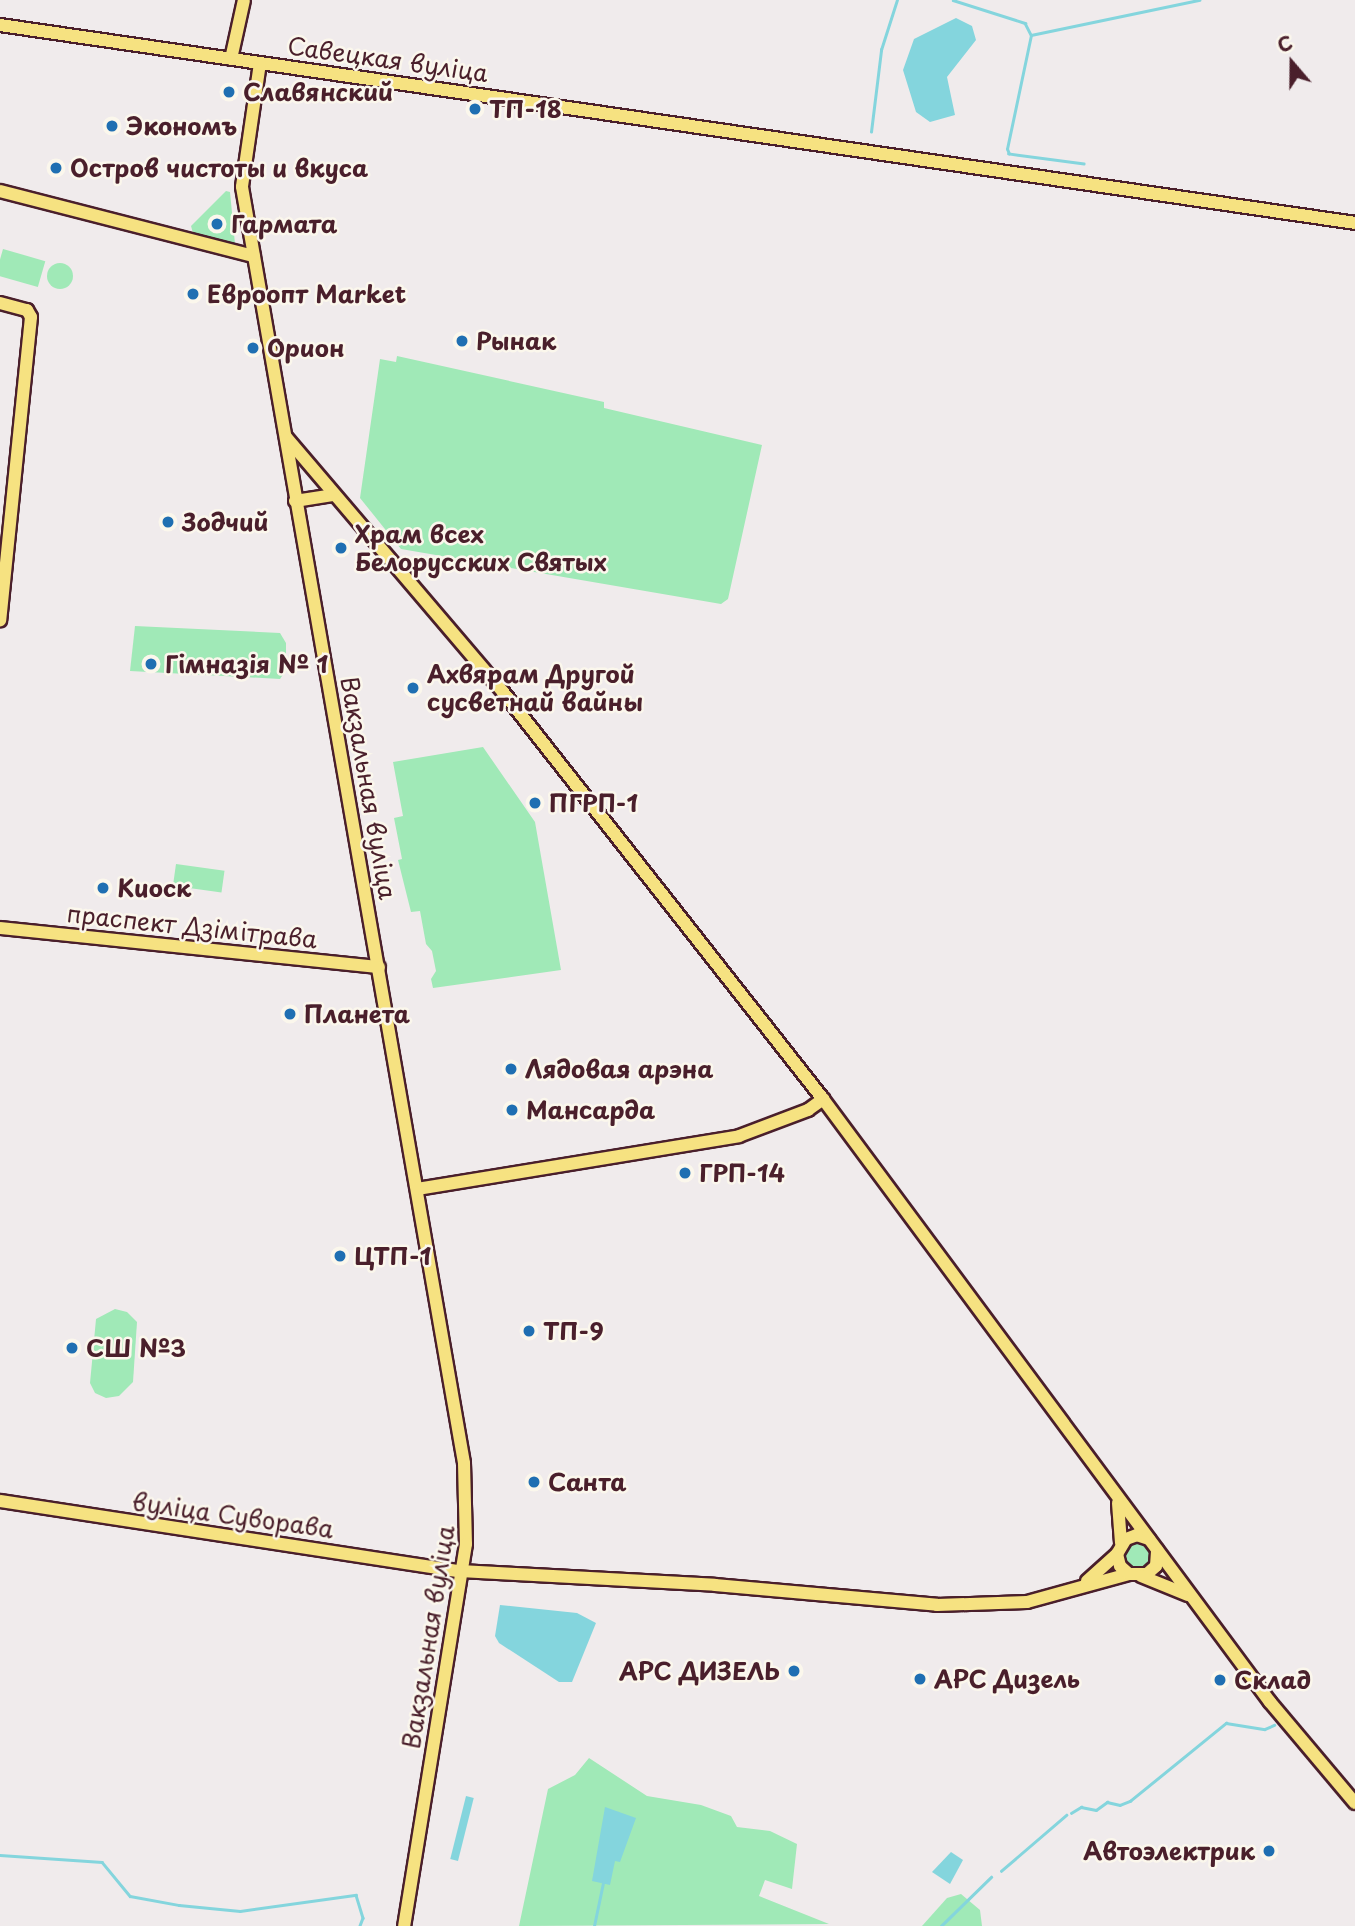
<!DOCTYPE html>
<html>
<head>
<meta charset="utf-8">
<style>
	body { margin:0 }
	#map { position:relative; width:1355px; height:1926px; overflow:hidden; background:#f0ebec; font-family:"Playpen Sans",sans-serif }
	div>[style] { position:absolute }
	.green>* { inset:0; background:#a0e9b7; transform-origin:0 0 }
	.round { border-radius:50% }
	.water>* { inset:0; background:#84d5dd; transform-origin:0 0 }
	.stream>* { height:2.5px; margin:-1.25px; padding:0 1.25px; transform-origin:1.25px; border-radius:1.25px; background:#84d5dd }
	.roads { filter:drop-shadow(2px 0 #4a1f2b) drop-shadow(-2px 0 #4a1f2b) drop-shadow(0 2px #4a1f2b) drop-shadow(0 -2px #4a1f2b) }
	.major>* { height:12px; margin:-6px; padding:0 6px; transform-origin:6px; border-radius:6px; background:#f6e281 }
	.dots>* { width:19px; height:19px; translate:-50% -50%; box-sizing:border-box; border:4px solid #fbf7ec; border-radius:50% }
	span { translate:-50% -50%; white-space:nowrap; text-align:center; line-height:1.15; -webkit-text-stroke:5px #fbf7ec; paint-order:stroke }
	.street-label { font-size:24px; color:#4a1f2b }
	.poi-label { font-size:24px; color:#4a1f2b; font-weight:700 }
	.left { translate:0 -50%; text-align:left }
	.right { translate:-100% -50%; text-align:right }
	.north { position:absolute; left:1257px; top:28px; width:70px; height:70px; -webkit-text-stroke:5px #fbf7ec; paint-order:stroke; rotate:340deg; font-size:19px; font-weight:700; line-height:28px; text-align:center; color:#4a1f2b }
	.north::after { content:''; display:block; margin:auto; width:24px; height:32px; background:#4a1f2b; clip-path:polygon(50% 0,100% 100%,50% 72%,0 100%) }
</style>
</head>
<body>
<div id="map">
	<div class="green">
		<div style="clip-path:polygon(226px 191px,230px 192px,235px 244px,193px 233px,191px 226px)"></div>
		<div style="left:3px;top:249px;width:44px;height:27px;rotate:16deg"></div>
		<div class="round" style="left:47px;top:263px;width:26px;height:26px"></div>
		<div style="clip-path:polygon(397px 356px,604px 402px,604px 408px,762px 445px,728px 599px,721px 604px,401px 549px,360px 498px,380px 359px,396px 362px)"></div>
		<div style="clip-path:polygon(135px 626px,280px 633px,286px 643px,286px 670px,280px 679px,130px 671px)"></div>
		<div style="clip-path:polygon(483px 747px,535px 822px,561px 970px,433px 988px,431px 979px,436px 971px,432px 951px,426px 944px,420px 911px,411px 912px,398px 860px,402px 859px,394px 818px,403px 816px,393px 762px)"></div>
		<div style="left:176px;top:864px;width:49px;height:22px;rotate:8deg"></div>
		<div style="clip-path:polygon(115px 1309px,127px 1312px,137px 1322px,133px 1382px,119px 1396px,106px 1398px,95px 1393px,90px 1383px,96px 1319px)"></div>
		<div style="clip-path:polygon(1134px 1540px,1148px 1544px,1153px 1558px,1139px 1571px,1125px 1565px,1123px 1551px)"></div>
		<div style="clip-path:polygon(589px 1758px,647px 1796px,701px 1805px,731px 1816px,737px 1827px,770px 1831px,797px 1844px,792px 1889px,765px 1880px,759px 1896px,829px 1924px,519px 1926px,548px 1789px,575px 1775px)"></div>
		<div style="clip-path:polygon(961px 1894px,980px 1910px,982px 1926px,922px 1926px,947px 1898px)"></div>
	</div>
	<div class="water">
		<div style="clip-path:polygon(956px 18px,972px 26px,976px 40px,947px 77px,955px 115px,930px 122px,916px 112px,903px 70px,914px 39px)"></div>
		<div style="clip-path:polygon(500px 1605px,577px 1613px,596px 1623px,572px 1682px,559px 1682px,499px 1643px,495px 1636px)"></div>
		<div style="left:466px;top:1796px;width:8px;height:65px;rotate:14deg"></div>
		<div style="clip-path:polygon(605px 1807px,636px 1818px,620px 1862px,615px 1861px,610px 1885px,592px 1881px)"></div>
		<div style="clip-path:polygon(951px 1852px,963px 1860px,950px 1884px,932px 1872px)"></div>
	</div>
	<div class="stream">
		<div style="left:953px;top:0;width:76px;rotate:17.7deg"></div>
		<div style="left:1025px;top:23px;width:13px;rotate:63deg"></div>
		<div style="left:871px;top:132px;width:83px;rotate:-83deg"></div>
		<div style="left:881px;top:50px;width:52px;rotate:-72.3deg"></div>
		<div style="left:1084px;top:164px;width:76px;rotate:-172.4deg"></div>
		<div style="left:1009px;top:154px;width:5px;rotate:-112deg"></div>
		<div style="left:1007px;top:149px;width:116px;rotate:-78.1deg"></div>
		<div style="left:1031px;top:35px;width:172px;rotate:-11.8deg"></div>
		<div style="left:1071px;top:1813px;width:12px;rotate:-31deg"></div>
		<div style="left:1081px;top:1807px;width:15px;rotate:11deg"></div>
		<div style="left:1096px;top:1810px;width:14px;rotate:-36deg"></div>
		<div style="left:1107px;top:1802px;width:13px;rotate:13deg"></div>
		<div style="left:1120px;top:1805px;width:11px;rotate:-22deg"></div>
		<div style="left:1130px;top:1801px;width:124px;rotate:-39.1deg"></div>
		<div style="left:1226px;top:1723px;width:39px;rotate:9deg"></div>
		<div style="left:1265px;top:1729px;width:10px;rotate:-24deg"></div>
		<div style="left:0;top:1855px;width:102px;rotate:3.9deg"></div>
		<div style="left:102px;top:1862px;width:44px;rotate:50.5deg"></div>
		<div style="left:130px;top:1896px;width:50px;rotate:10.4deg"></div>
		<div style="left:179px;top:1905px;width:61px;rotate:5.6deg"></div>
		<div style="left:240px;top:1911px;width:117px;rotate:-7.9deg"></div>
		<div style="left:356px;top:1895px;width:24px;rotate:73deg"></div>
		<div style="left:363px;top:1918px;width:9px;rotate:111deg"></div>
		<div style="left:1001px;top:1871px;width:86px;rotate:-40.7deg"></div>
		<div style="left:594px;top:1926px;width:44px;rotate:-78.2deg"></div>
		<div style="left:941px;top:1926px;width:70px;rotate:-44.4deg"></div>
	</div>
	<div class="roads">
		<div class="major">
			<div style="left:0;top:25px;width:1369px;rotate:8.31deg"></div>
			<div style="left:231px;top:59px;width:60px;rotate:-77.6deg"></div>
			<div style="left:260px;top:63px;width:125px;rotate:98.3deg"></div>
			<div style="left:242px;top:187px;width:1295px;rotate:80.13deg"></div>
			<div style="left:464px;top:1463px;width:81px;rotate:88.6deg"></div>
			<div style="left:466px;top:1544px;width:387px;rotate:99.2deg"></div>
			<div style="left:0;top:191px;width:262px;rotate:14.4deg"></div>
			<div style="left:0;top:303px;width:28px;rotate:15deg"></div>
			<div style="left:27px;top:310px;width:8px;rotate:60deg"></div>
			<div style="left:31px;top:317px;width:305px;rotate:95.8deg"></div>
			<div style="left:286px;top:437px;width:335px;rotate:49.6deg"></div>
			<div style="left:503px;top:692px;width:518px;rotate:51.82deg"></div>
			<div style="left:823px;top:1099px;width:751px;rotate:53.45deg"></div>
			<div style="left:1270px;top:1702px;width:132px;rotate:49.9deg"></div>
			<div style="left:295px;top:501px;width:38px;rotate:-9deg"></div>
			<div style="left:0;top:928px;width:381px;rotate:5.9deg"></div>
			<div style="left:417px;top:1189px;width:326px;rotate:-9.3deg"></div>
			<div style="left:739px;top:1136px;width:74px;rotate:-20.6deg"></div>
			<div style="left:808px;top:1110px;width:19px;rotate:-36deg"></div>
			<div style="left:0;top:1501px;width:465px;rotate:8.7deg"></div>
			<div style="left:460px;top:1571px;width:255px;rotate:3.1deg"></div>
			<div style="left:715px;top:1585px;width:223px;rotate:5.1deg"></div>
			<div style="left:937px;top:1605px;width:90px;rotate:-1.9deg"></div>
			<div style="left:1027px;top:1602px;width:106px;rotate:-15.4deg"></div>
			<div style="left:1118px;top:1503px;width:40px;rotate:85.7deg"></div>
			<div style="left:1149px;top:1539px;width:13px;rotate:-162deg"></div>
			<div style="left:1137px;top:1535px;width:12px;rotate:160deg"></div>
			<div style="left:1126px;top:1539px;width:17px;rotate:121deg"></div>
			<div style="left:1117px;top:1554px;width:12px;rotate:76deg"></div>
			<div style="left:1120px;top:1566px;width:12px;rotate:42deg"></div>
			<div style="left:1129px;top:1574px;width:18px"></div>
			<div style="left:1147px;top:1574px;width:12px;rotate:-42deg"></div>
			<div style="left:1156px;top:1566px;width:16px;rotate:-86deg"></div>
			<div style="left:1141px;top:1576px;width:51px;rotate:22deg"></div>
			<div style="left:1087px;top:1581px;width:40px;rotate:-42deg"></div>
		</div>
	</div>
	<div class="dots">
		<div style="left:229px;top:92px;background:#1f6fb2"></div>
		<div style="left:475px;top:109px;background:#1f6fb2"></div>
		<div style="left:112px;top:126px;background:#1f6fb2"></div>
		<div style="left:56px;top:168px;background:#1f6fb2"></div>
		<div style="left:217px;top:224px;background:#1f6fb2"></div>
		<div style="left:193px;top:294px;background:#1f6fb2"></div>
		<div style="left:462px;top:341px;background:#1f6fb2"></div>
		<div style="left:253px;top:348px;background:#1f6fb2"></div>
		<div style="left:168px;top:522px;background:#1f6fb2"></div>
		<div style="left:341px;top:548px;background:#1f6fb2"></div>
		<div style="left:151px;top:664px;background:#1f6fb2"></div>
		<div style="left:413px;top:688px;background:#1f6fb2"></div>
		<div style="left:535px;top:803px;background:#1f6fb2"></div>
		<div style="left:103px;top:888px;background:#1f6fb2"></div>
		<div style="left:290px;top:1014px;background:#1f6fb2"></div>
		<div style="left:511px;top:1069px;background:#1f6fb2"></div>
		<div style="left:512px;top:1110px;background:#1f6fb2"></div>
		<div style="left:685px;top:1173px;background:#1f6fb2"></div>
		<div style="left:340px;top:1256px;background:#1f6fb2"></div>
		<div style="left:529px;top:1331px;background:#1f6fb2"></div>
		<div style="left:72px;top:1348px;background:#1f6fb2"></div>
		<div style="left:534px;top:1482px;background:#1f6fb2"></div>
		<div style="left:794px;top:1671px;background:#1f6fb2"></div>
		<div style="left:920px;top:1679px;background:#1f6fb2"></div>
		<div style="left:1220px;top:1680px;background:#1f6fb2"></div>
		<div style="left:1269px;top:1851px;background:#1f6fb2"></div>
	</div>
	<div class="street-label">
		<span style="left:388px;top:59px;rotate:8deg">Савецкая вуліца</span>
		<span style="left:369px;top:788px;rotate:80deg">Вакзальная вуліца</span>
		<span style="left:192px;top:926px;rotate:6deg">праспект Дзімітрава</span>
		<span style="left:233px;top:1515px;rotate:8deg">вуліца Суворава</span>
		<span style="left:428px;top:1637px;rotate:-81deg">Вакзальная вуліца</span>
	</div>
	<div class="poi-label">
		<span class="left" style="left:243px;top:92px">Славянский</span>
		<span class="left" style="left:489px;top:109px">ТП-18</span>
		<span class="left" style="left:126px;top:126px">Экономъ</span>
		<span class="left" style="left:70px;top:168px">Остров чистоты и вкуса</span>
		<span class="left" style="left:231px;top:224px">Гармата</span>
		<span class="left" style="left:207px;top:294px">Евроопт Market</span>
		<span class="left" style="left:476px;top:341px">Рынак</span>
		<span class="left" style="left:267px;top:348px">Орион</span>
		<span class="left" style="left:182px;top:522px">Зодчий</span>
		<span class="left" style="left:355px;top:548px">Храм всех<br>Белорусских Святых</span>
		<span class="left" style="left:165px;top:664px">Гімназія № 1</span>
		<span class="left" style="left:427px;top:688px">Ахвярам Другой<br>сусветнай вайны</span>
		<span class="left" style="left:549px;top:803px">ПГРП-1</span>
		<span class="left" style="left:117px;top:888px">Киоск</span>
		<span class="left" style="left:304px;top:1014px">Планета</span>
		<span class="left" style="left:525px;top:1069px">Лядовая арэна</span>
		<span class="left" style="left:526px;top:1110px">Мансарда</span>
		<span class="left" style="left:699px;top:1173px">ГРП-14</span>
		<span class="left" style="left:354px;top:1256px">ЦТП-1</span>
		<span class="left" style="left:543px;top:1331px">ТП-9</span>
		<span class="left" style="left:86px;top:1348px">СШ №3</span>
		<span class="left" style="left:548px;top:1482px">Санта</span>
		<span class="right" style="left:780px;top:1671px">АРС ДИЗЕЛЬ</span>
		<span class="left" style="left:934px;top:1679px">АРС Дизель</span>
		<span class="left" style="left:1234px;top:1680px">Склад</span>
		<span class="right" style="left:1255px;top:1851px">Автоэлектрик</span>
	</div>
	<div class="north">С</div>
</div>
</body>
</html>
